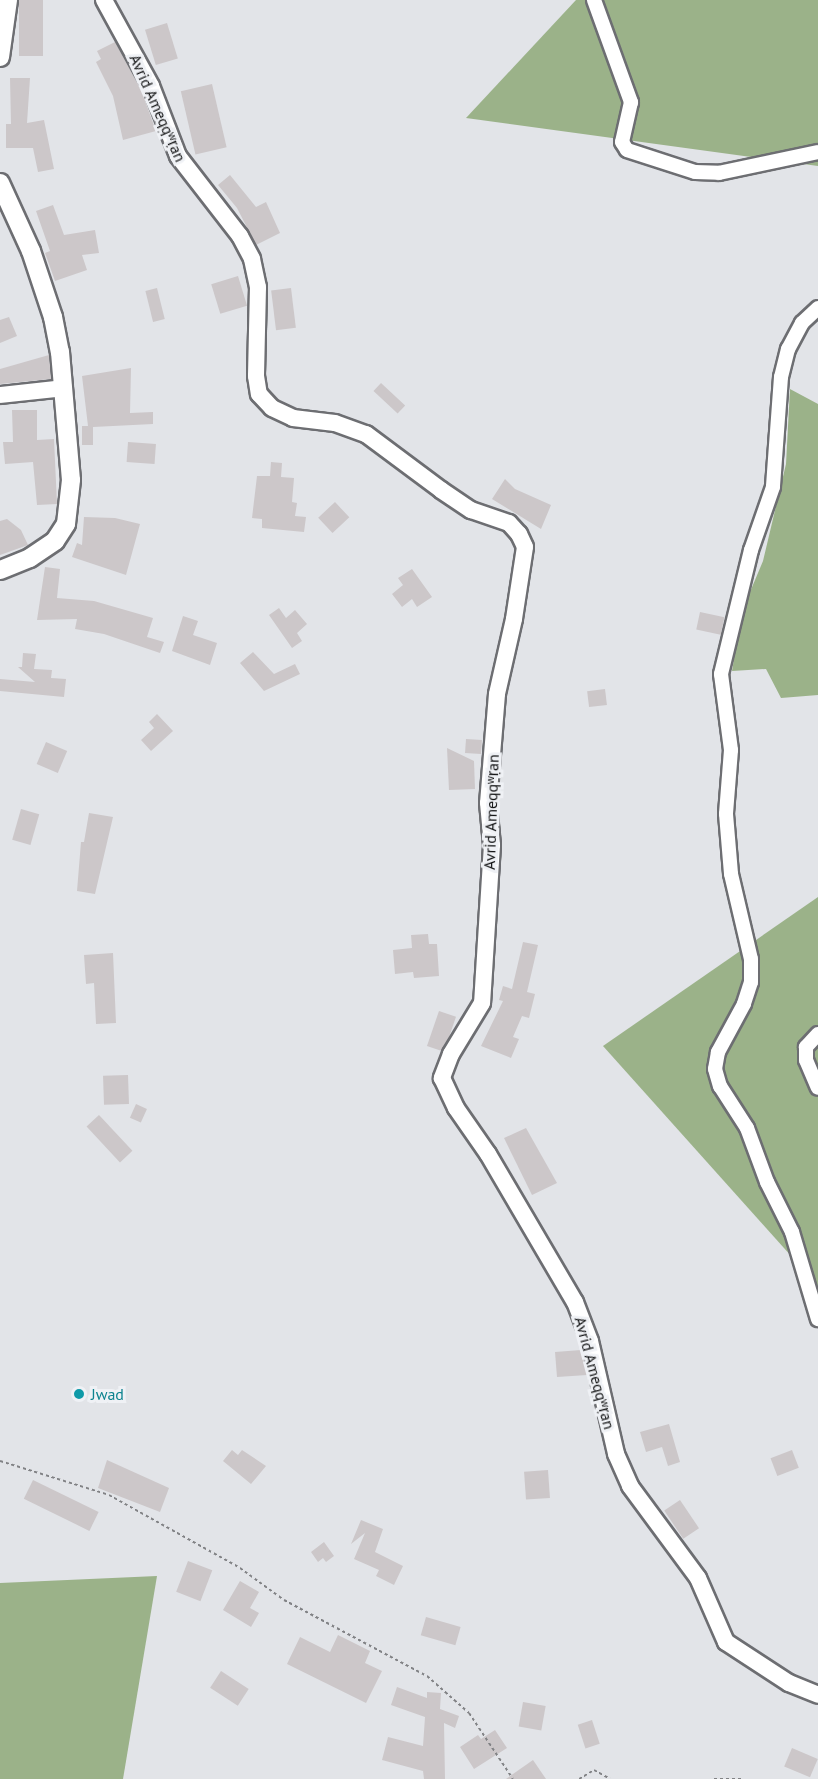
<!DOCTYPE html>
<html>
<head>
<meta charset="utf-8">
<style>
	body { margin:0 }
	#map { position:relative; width:818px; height:1779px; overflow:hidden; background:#e2e4e8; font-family:"PT Sans",sans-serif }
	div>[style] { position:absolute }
	.forest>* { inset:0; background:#9bb289 }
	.building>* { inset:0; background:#ccc7c9; transform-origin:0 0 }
	.path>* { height:2px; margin-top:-1px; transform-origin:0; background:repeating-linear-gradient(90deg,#818285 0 3px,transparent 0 6px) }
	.roads { filter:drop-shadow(2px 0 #6d6e72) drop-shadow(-2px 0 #6d6e72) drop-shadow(0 2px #6d6e72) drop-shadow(0 -2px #6d6e72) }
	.minor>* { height:14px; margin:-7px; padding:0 7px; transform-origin:7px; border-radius:7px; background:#fff }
	.tertiary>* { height:16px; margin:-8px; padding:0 8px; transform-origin:8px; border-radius:8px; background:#fff }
	.secondary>* { height:18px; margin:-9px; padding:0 9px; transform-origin:9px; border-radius:9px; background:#fff }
	.dots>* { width:16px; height:16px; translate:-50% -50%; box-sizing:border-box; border:3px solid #eff1f5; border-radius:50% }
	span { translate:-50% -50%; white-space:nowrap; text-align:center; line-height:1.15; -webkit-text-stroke:6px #eff1f5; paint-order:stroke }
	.street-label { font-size:16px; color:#131415 }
	.culture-label { font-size:16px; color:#0d838f }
	.left { translate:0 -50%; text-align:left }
</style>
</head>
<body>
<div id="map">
	<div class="forest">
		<div style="clip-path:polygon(576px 0,818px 0,818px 166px,466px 118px)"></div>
		<div style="clip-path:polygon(790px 389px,818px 404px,818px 695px,781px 698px,766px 669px,732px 671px,742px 611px,763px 561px,786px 464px)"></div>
		<div style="clip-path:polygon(818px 897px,818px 1286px,603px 1046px)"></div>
		<div style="clip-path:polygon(157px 1576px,123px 1779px,0 1779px,0 1583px)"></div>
	</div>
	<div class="building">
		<div style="left:19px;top:0;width:24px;height:56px"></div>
		<div style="left:167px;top:23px;width:37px;height:23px;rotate:73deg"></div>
		<div style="clip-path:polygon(115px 42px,141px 90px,156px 131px,123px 140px,113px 96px,96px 62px,101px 59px,97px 51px)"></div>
		<div style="clip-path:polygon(10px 78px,30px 78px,27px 123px,44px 120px,54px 169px,38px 172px,33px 148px,6px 148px,6px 124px,11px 124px)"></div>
		<div style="left:212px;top:84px;width:65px;height:32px;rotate:77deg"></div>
		<div style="clip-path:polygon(230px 175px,256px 207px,266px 202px,280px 233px,256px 245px,237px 208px,218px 185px)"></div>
		<div style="clip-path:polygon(53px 205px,64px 235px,95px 230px,99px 253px,82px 255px,87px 270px,55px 281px,45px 253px,50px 251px,36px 211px)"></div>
		<div style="left:238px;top:276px;width:31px;height:28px;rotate:73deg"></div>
		<div style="left:157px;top:288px;width:32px;height:12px;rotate:76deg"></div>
		<div style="left:291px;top:288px;width:40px;height:20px;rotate:83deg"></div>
		<div style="clip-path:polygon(9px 317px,17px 336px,0 343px,0 320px)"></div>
		<div style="clip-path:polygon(49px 355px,51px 379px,0 384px,0 369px)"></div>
		<div style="clip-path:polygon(131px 368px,130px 413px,153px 412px,153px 424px,93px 427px,93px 445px,82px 445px,82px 426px,88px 426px,82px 376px)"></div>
		<div style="left:381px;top:383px;width:33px;height:11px;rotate:43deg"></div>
		<div style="clip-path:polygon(12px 410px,37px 410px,37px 440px,54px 439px,57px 504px,37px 505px,33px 462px,5px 464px,3px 442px,13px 442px)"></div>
		<div style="left:128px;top:442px;width:28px;height:20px;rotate:4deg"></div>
		<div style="clip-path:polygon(271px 462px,282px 463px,281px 477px,294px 478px,292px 502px,297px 503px,295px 516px,306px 517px,304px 532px,262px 528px,262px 519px,252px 518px,257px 476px,270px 476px)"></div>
		<div style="clip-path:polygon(505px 479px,515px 489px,551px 505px,541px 529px,492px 499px)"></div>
		<div style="left:335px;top:502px;width:21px;height:23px;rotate:47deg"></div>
		<div style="clip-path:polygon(84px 517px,115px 518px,140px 524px,126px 575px,72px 557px,77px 543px,82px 545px)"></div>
		<div style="clip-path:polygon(7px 519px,21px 530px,28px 545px,0 555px,0 521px)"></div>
		<div style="clip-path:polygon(45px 567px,60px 569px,57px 598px,94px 601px,153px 618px,147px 637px,164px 642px,160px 653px,104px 634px,75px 629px,77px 619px,37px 620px)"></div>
		<div style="clip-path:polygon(412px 569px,432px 597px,417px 607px,412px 599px,402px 607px,392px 594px,403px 585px,398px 578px)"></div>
		<div style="clip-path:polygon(279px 608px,286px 618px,295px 610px,307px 624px,297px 633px,302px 641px,292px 648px,269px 615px)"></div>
		<div style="left:700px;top:612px;width:25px;height:18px;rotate:12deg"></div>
		<div style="clip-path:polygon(183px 616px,198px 621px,193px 635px,217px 643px,210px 665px,172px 651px)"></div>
		<div style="clip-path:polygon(253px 652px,274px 674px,295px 664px,300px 674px,264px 691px,240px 663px)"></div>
		<div style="clip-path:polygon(23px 653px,36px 654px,34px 669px,52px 670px,51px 678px,66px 679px,64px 697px,0 691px,0 679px,35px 682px,18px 667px,22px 667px)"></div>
		<div style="left:605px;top:689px;width:16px;height:18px;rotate:83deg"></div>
		<div style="clip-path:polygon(157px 714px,173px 731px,151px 751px,141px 740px,154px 728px,149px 722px)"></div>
		<div style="left:466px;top:739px;width:16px;height:14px;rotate:4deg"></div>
		<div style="left:46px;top:742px;width:23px;height:24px;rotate:23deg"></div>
		<div style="clip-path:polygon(447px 748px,474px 761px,475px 789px,449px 790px)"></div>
		<div style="left:21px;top:809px;width:19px;height:32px;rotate:16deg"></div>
		<div style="clip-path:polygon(89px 813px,113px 817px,95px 894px,77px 891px,81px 842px,84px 842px)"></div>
		<div style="clip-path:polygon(428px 934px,429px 944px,437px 944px,439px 976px,414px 978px,413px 972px,395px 974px,393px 950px,412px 948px,411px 935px)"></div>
		<div style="clip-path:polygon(523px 942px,538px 945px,527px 992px,535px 994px,529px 1018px,522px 1016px,513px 1037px,519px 1039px,511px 1058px,481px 1046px,503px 1001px,499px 1000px,503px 986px,512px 989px)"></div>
		<div style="clip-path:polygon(113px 953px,116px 1023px,96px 1024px,94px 983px,86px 984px,84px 955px)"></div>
		<div style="left:439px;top:1011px;width:18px;height:37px;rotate:19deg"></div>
		<div style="left:128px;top:1075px;width:29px;height:25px;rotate:88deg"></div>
		<div style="left:136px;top:1104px;width:12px;height:15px;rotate:24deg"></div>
		<div style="left:99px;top:1115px;width:49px;height:17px;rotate:47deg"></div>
		<div style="clip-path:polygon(526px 1128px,557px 1183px,532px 1195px,504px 1138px)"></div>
		<div style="clip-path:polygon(581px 1350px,587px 1375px,557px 1377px,555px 1352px)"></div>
		<div style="clip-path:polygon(669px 1424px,680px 1462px,668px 1466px,662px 1447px,646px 1452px,640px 1432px)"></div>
		<div style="clip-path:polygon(232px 1450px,238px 1455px,242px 1450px,266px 1466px,251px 1484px,223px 1461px)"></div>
		<div style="left:792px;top:1450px;width:19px;height:23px;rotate:69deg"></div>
		<div style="clip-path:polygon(107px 1460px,169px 1488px,160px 1512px,98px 1488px)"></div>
		<div style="left:548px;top:1470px;width:28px;height:24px;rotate:86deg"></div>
		<div style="left:33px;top:1480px;width:73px;height:21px;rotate:26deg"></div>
		<div style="left:680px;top:1500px;width:34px;height:19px;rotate:56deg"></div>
		<div style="clip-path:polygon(361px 1520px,383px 1529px,375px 1552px,403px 1566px,394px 1585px,376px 1576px,379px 1570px,354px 1559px,365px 1533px,351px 1544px)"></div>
		<div style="clip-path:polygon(324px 1542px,334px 1556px,326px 1562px,323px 1558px,318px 1562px,311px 1552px)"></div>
		<div style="left:188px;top:1561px;width:26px;height:33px;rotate:21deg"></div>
		<div style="clip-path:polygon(240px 1581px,259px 1592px,250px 1608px,259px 1613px,251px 1627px,223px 1610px)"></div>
		<div style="left:426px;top:1617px;width:36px;height:19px;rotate:16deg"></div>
		<div style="clip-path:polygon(338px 1635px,370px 1651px,365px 1663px,382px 1671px,366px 1703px,287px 1664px,300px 1637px,330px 1652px)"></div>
		<div style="left:221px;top:1671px;width:33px;height:20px;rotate:33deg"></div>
		<div style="clip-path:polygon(397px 1687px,427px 1698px,427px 1692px,441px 1693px,440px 1709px,459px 1716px,455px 1728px,444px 1723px,445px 1779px,424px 1779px,423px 1771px,382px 1760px,388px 1737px,423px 1746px,425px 1717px,391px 1705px)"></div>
		<div style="left:523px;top:1702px;width:23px;height:25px;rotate:10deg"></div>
		<div style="left:592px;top:1720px;width:25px;height:15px;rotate:72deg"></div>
		<div style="clip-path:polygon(495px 1730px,507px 1748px,474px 1769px,460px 1747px,478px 1735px,481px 1739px)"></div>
		<div style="left:792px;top:1748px;width:28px;height:20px;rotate:23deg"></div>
		<div style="clip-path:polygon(533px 1760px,546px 1779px,506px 1779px)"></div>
	</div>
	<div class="path">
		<div style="left:0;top:1461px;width:114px;rotate:17.3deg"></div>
		<div style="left:109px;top:1495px;width:150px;rotate:29.1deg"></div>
		<div style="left:240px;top:1568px;width:54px;rotate:36deg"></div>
		<div style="left:284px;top:1600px;width:162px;rotate:28deg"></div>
		<div style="left:427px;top:1676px;width:56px;rotate:41.4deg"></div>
		<div style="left:469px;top:1713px;width:79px;rotate:56.3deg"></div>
		<div style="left:579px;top:1779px;width:17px;rotate:-31deg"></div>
		<div style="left:594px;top:1770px;width:18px;rotate:29deg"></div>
		<div style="left:714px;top:1779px;width:29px"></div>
	</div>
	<div class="roads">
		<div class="minor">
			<div style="left:594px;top:0;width:109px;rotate:70.1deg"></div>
			<div style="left:631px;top:102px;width:41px;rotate:102.7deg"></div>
			<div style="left:622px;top:142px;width:9px;rotate:58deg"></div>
			<div style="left:627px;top:150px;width:71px;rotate:17.9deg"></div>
			<div style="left:695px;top:172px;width:24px;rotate:2deg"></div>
			<div style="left:719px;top:173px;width:101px;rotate:-12deg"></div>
			<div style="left:818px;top:308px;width:22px;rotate:137deg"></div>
			<div style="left:802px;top:323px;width:30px;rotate:118deg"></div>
			<div style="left:788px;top:349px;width:29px;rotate:104deg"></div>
			<div style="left:781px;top:377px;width:110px;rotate:94.2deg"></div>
			<div style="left:773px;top:487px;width:67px;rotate:109.2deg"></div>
			<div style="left:751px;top:550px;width:128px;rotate:103.6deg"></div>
			<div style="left:721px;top:674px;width:77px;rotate:82.5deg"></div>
			<div style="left:731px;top:750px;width:64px;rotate:94.5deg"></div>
			<div style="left:726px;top:814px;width:60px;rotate:85.2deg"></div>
			<div style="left:731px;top:874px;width:87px;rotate:76.8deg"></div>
			<div style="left:751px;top:959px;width:23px;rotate:90deg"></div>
			<div style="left:751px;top:982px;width:23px;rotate:108deg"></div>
			<div style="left:744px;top:1004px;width:55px;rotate:118.4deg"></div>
			<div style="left:718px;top:1052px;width:17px;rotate:100deg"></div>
			<div style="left:715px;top:1069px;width:18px;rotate:74deg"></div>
			<div style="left:720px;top:1086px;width:50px;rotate:57.3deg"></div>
			<div style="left:747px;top:1128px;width:58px;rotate:69.7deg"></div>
			<div style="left:767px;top:1182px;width:56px;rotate:63.4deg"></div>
			<div style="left:792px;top:1232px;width:91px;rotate:73.4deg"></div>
			<div style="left:818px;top:1034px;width:18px;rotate:133deg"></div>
			<div style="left:806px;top:1047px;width:13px;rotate:90deg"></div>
			<div style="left:806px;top:1060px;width:30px;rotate:67deg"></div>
		</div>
		<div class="tertiary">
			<div style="left:104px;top:0;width:98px;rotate:61.3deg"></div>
			<div style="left:151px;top:86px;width:75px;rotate:68.9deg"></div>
			<div style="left:178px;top:156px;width:101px;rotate:52.2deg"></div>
			<div style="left:240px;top:236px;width:26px;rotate:62deg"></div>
			<div style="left:252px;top:259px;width:29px;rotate:78deg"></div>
			<div style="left:258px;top:287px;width:89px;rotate:91.3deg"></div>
			<div style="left:256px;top:376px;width:18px;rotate:81deg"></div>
			<div style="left:259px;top:394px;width:19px;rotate:47deg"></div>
			<div style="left:272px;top:408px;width:23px;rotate:25deg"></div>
			<div style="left:293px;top:418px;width:42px;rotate:6.8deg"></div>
			<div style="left:335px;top:423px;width:33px;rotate:20deg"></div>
			<div style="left:366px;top:434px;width:94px;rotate:36.7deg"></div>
			<div style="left:441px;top:490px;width:36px;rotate:34deg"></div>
			<div style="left:471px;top:510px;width:40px;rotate:18.9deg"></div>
			<div style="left:509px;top:523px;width:15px;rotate:48deg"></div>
			<div style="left:519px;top:534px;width:14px;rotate:65deg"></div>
			<div style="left:525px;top:547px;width:73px;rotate:98.7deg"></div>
			<div style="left:514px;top:619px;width:77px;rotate:102.8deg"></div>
			<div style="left:497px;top:694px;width:109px;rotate:94.7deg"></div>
			<div style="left:488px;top:803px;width:42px;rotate:84.6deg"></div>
			<div style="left:492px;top:845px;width:158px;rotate:93.6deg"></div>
			<div style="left:482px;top:1003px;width:60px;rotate:121.3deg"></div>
			<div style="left:451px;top:1054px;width:26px;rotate:111deg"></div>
			<div style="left:442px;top:1078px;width:33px;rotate:65deg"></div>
			<div style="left:456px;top:1108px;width:56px;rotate:55.2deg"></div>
			<div style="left:488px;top:1154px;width:172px;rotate:59.6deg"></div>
			<div style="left:575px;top:1302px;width:42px;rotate:69deg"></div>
			<div style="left:590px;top:1341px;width:116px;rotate:77deg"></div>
			<div style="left:616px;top:1454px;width:35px;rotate:66deg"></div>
			<div style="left:630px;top:1486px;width:114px;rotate:53.5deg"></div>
			<div style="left:698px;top:1578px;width:70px;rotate:66.4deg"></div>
			<div style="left:726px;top:1642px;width:75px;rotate:33.1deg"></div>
			<div style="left:789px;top:1683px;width:31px;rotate:22deg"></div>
			<div style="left:0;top:395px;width:64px;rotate:-6.2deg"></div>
		</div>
		<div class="secondary">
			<div style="left:0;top:57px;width:58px;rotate:-82deg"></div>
			<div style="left:0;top:183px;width:75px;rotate:65.5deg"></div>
			<div style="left:31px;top:251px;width:70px;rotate:71.6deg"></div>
			<div style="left:53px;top:317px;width:36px;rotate:79deg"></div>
			<div style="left:60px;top:352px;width:128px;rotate:85.1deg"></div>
			<div style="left:71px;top:480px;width:44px;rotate:96.5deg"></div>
			<div style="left:66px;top:524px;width:20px;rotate:123deg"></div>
			<div style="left:55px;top:541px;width:30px;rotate:146deg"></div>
			<div style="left:30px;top:558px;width:32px;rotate:158deg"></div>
		</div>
	</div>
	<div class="dots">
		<div style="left:79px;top:1394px;background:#0f9aa8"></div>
	</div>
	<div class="street-label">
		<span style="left:158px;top:108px;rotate:66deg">Avrid Ameqqʷṛan</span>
		<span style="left:491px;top:812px;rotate:-88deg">Avrid Ameqqʷṛan</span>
		<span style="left:595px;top:1373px;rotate:75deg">Avrid Ameqqʷṛan</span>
	</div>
	<div class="culture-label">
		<span class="left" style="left:91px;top:1394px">Jwad</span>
	</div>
</div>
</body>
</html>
